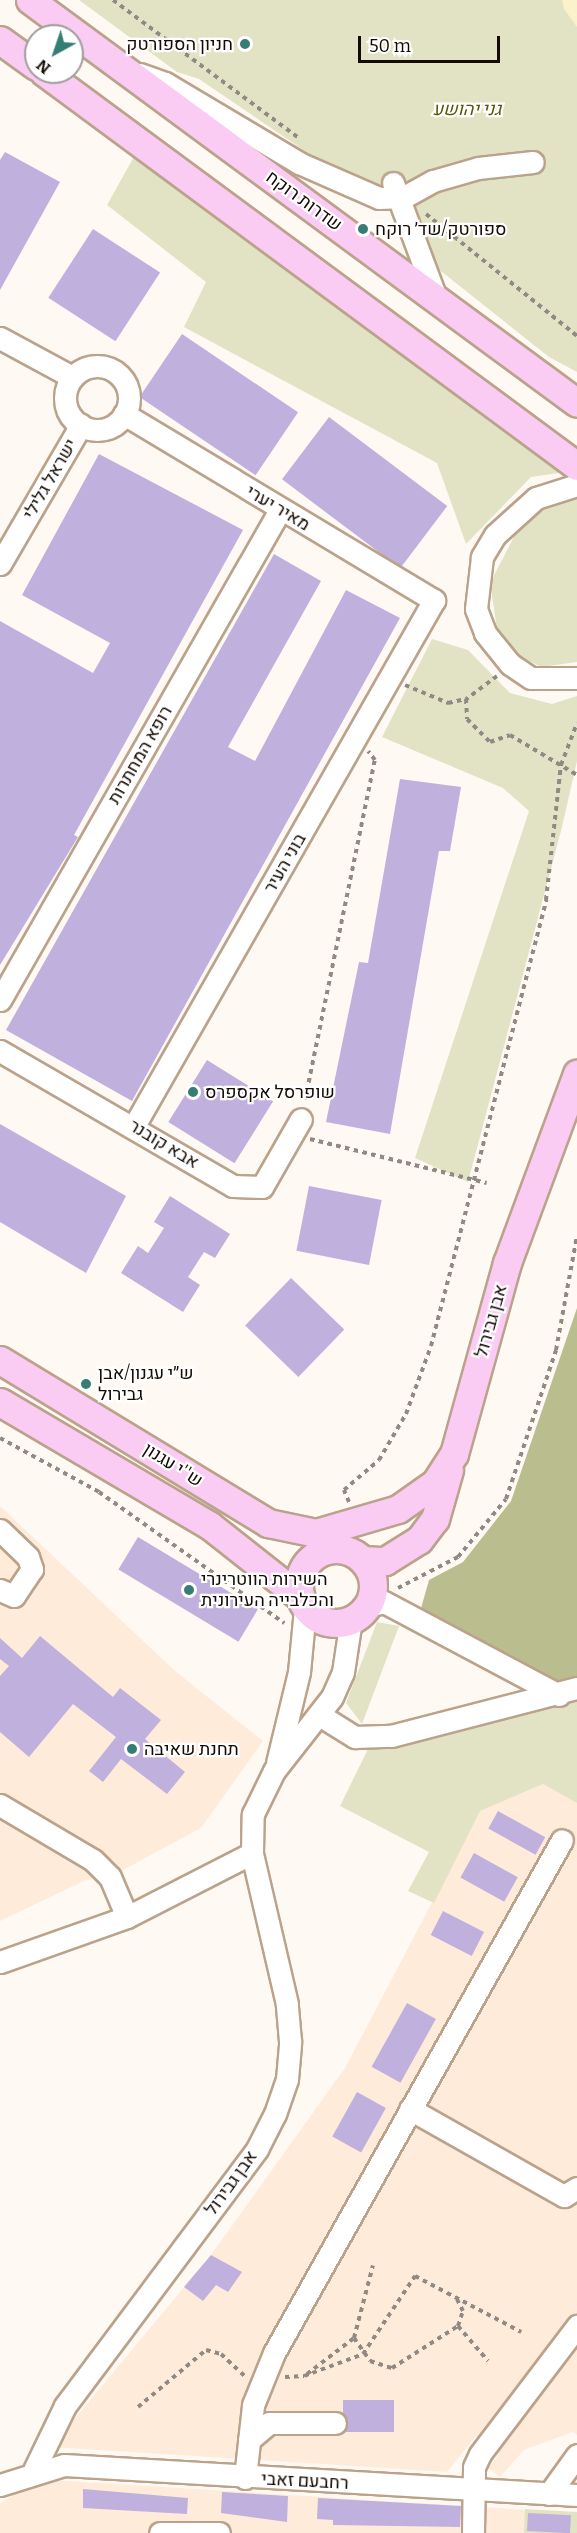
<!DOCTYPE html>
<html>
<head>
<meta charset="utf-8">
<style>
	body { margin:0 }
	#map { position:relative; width:577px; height:2533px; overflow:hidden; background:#fff9f4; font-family:Bitter,Heebo,serif }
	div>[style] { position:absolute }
	.built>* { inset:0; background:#ffebd9 }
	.green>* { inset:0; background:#e1e3c4 }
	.forest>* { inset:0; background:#babd8e }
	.sand>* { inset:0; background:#fbf1cb }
	.building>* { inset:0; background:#c0b0dd; transform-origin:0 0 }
	.path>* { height:4px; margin-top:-2px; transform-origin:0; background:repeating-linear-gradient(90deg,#918a84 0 4.5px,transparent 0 9px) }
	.roads { filter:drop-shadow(2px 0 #bba28b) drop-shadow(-2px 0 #bba28b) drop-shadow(0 2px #bba28b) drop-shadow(0 -2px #bba28b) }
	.minor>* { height:21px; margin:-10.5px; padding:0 10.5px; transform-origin:10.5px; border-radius:10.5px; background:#fff }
	.minor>.ring { margin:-10.5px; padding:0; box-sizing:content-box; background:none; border:21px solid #fff; border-radius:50% }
	.major>* { height:27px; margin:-13.5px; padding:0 13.5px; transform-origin:13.5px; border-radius:13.5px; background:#faccf3 }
	.major>.ring { margin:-13.5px; padding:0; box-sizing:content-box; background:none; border:27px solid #faccf3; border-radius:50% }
	.dots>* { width:16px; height:16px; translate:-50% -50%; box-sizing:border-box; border:3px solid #fff; border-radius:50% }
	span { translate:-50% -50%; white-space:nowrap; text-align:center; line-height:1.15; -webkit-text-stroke:4.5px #fff; paint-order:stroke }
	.poi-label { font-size:18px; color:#130b04 }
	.right { translate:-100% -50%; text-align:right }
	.left { translate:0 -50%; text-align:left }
	.park-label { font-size:18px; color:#565807; font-style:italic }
	.street-label { font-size:18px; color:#130b04 }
	.north { position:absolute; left:24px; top:24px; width:60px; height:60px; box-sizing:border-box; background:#fff; border:2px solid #a19d9b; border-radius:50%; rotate:220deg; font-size:16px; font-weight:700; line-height:24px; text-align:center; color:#130b04 }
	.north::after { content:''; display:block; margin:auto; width:21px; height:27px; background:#367d76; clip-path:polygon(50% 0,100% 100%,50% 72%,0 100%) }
	.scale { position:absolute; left:358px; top:36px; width:142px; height:27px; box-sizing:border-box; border:3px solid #130b04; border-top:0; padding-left:8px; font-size:18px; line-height:21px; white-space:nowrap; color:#130b04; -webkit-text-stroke:4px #fff; paint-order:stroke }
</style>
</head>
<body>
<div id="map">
	<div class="built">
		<div style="clip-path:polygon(0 1506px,175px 1671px,263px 1741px,201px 1828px,110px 1877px,86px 1880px,0 1921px)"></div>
		<div style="clip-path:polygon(543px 1784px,577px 1803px,577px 2435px,573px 2432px,524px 2450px,500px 2477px,488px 2468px,499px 2454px,476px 2436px,447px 2472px,51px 2447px,211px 2255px,345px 2068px,480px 1811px)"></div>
		<div style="clip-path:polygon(35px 2479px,577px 2513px,577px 2533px,0 2533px,0 2504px)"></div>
	</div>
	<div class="green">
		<div style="clip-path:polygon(79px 0,577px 0,577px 372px,549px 357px,432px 264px,415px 209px,390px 186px,378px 190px,352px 183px,199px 79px,177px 72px)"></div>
		<div style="clip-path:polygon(136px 153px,573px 471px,531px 477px,466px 544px,437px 463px,184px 327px,206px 282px,107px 205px)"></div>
		<div style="clip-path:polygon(571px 498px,577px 499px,577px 662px,541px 667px,516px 654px,498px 635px,490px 583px,519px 527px,542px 508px)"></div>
		<div style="clip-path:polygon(432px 639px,468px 650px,510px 693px,552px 704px,577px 696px,577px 761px,562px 827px,468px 1182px,415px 1158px,529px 811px,503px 788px,382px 737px)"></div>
		<div style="clip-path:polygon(377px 1622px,399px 1626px,362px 1724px,346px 1703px)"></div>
		<div style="clip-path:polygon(577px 1699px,577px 1803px,543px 1784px,480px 1811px,434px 1903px,408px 1891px,429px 1852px,340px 1806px,370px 1745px)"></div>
		<div style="clip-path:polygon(525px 2509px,577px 2512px,577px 2533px,524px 2533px)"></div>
	</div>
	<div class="forest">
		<div style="clip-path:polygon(577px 1308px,577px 1679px,555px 1685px,420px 1612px,429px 1580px,463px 1562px,511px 1501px)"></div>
	</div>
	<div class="sand">
		<div style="clip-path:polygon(562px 0,577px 0,577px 27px,564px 9px)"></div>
	</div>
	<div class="building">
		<div style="clip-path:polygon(5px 152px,60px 182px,0 290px,0 160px)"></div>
		<div style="left:93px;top:229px;width:80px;height:82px;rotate:33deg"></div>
		<div style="left:182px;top:334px;width:140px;height:76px;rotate:34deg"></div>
		<div style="left:329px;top:417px;width:148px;height:78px;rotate:37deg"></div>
		<div style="clip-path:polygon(99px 454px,243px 530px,74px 835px,78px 837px,0 965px,0 621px,93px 673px,110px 643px,22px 595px)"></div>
		<div style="clip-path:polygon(274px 554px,321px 581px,228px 747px,255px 761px,346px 590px,400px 618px,132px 1101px,6px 1030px)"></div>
		<div style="clip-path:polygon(400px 779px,461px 787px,450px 851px,439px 851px,390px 1134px,326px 1122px,359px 962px,368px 963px)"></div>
		<div style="left:207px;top:1060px;width:78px;height:73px;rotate:32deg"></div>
		<div style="clip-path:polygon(0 1124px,126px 1196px,86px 1273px,0 1222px)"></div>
		<div style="left:309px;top:1186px;width:74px;height:66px;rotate:11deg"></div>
		<div style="clip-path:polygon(170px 1196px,230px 1234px,215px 1258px,204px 1252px,188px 1277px,200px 1285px,183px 1312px,121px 1273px,138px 1246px,148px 1253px,164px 1228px,154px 1222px)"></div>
		<div style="left:291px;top:1278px;width:74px;height:66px;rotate:44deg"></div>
		<div style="left:138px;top:1537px;width:140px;height:38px;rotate:31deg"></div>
		<div style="clip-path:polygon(40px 1636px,113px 1697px,120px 1688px,161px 1720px,145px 1739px,185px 1772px,167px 1794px,121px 1759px,103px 1782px,89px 1771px,116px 1737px,73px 1704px,29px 1757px,0 1732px,0 1676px,9px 1666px,0 1659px,0 1638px,22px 1658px)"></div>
		<div style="left:498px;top:1811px;width:54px;height:20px;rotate:29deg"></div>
		<div style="left:474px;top:1853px;width:50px;height:28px;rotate:29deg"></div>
		<div style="left:443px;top:1911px;width:46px;height:27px;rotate:27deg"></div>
		<div style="left:407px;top:2003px;width:33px;height:73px;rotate:29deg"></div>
		<div style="left:357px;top:2092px;width:33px;height:51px;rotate:29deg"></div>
		<div style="clip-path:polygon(211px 2255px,242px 2272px,228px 2292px,216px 2285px,203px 2301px,184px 2287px)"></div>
		<div style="left:343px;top:2400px;width:51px;height:32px"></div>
		<div style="clip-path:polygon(83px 2489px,188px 2498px,187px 2514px,83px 2508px)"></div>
		<div style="clip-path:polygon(222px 2492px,288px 2496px,287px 2522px,221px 2513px)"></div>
		<div style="clip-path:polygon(318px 2498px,461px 2506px,460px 2527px,333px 2525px,333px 2520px,317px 2519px)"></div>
		<div style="left:528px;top:2513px;width:43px;height:18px;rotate:3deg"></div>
	</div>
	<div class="path">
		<div style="left:113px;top:0;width:232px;rotate:36.6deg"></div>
		<div style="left:426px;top:214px;width:194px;rotate:38.9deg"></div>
		<div style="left:497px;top:676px;width:39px;rotate:143deg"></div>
		<div style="left:466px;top:699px;width:20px;rotate:87deg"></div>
		<div style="left:467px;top:719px;width:33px;rotate:45deg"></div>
		<div style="left:490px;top:742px;width:21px;rotate:-19deg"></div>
		<div style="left:510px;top:735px;width:78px;rotate:30.8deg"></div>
		<div style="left:405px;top:685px;width:47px;rotate:22.7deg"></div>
		<div style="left:448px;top:703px;width:18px;rotate:-13deg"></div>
		<div style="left:305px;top:1100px;width:347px;rotate:-78.4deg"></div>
		<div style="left:375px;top:760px;width:11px;rotate:-128deg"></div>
		<div style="left:310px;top:1139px;width:182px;rotate:14deg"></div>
		<div style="left:0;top:1438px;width:113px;rotate:28.6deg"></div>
		<div style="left:99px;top:1492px;width:227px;rotate:35.3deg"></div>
		<div style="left:349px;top:1502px;width:13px;rotate:-113deg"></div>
		<div style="left:344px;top:1490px;width:46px;rotate:-40.6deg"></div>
		<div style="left:379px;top:1460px;width:53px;rotate:-59.6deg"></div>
		<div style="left:406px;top:1414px;width:72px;rotate:-69.8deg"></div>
		<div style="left:431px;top:1346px;width:461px;rotate:-75.5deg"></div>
		<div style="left:546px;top:900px;width:136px;rotate:-83.7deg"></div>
		<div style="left:561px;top:765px;width:45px;rotate:-69.1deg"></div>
		<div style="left:398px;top:1588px;width:68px;rotate:-27.3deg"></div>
		<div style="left:458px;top:1557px;width:75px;rotate:-50.4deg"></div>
		<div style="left:506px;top:1499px;width:157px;rotate:-71.4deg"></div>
		<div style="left:556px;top:1350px;width:116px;rotate:-79.6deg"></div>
		<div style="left:458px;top:2326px;width:46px;rotate:49.4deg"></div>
		<div style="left:354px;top:2338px;width:28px;rotate:55deg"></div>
		<div style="left:370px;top:2361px;width:23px;rotate:18deg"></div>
		<div style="left:392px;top:2368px;width:78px;rotate:-32.5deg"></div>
		<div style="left:458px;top:2326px;width:16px;rotate:-72deg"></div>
		<div style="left:463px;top:2311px;width:13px;rotate:-117deg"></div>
		<div style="left:307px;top:2374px;width:59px;rotate:-37.5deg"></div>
		<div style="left:354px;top:2338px;width:75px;rotate:-75.4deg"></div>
		<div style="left:285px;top:2377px;width:19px;rotate:-3deg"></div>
		<div style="left:304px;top:2376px;width:63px;rotate:-20.4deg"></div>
		<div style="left:363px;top:2354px;width:94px;rotate:-56.3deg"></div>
		<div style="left:415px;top:2276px;width:120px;rotate:27.8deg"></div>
		<div style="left:138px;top:2407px;width:89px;rotate:-40deg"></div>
		<div style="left:206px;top:2350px;width:16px;rotate:15deg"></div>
		<div style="left:221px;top:2354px;width:33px;rotate:43deg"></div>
	</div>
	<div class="roads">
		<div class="minor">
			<div style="left:140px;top:74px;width:27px;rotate:20deg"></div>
			<div style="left:165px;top:83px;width:156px;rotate:30.8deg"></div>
			<div style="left:299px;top:163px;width:87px;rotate:23.6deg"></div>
			<div style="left:379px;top:198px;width:25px;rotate:-2deg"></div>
			<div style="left:404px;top:197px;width:33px;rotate:-29deg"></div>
			<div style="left:433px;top:181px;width:47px;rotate:-16.1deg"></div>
			<div style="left:478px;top:168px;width:55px;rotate:-6.2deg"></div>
			<div style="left:393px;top:183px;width:123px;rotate:69.5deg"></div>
			<div style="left:0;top:338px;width:82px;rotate:28.4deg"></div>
			<div class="ring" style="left:65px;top:366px;width:43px;height:43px"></div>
			<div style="left:124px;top:414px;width:362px;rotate:31deg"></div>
			<div style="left:434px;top:600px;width:606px;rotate:119.7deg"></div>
			<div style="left:577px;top:485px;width:43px;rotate:162.4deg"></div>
			<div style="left:536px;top:498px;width:55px;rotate:137.9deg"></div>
			<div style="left:495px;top:535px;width:26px;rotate:121deg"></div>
			<div style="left:482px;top:557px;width:52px;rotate:96.6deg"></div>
			<div style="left:476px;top:609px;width:26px;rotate:69deg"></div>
			<div style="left:485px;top:633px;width:40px;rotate:51deg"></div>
			<div style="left:510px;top:664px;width:25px;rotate:34deg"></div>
			<div style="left:531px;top:678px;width:46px"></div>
			<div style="left:0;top:564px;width:161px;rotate:-59.8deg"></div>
			<div style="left:0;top:1000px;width:564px;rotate:-60.26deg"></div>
			<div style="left:0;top:1051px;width:269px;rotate:30.1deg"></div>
			<div style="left:233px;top:1186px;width:29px;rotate:2deg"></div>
			<div style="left:262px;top:1187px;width:78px;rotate:-60.2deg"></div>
			<div style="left:0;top:1530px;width:39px;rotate:44deg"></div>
			<div style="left:28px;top:1557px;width:13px;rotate:72deg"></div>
			<div style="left:32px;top:1569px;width:32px;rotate:124deg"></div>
			<div style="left:14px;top:1596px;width:15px;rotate:-157deg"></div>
			<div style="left:368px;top:1606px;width:16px;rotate:-14deg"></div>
			<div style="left:384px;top:1602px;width:198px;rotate:28deg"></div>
			<div style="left:321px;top:1716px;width:40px;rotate:32deg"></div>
			<div style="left:355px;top:1737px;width:36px;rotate:-2deg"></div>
			<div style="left:391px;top:1736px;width:192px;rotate:-14.5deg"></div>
			<div style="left:277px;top:1763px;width:94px;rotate:-76.4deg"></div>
			<div style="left:299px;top:1672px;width:64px;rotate:-84.6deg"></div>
			<div style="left:0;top:1805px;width:108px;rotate:30.6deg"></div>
			<div style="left:93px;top:1860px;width:24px;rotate:45deg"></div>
			<div style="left:110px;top:1877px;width:43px;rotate:67deg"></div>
			<div style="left:0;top:1962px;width:135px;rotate:-19.5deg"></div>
			<div style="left:127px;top:1917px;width:140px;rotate:-27.1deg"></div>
			<div style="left:410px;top:2109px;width:177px;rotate:29.5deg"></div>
			<div style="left:564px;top:2196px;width:15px;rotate:-32deg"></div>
			<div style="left:249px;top:2440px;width:26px;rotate:-40deg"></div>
			<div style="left:269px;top:2423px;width:66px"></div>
			<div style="left:34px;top:2470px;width:71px;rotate:-64.2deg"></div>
			<div style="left:65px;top:2406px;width:321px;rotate:-53.2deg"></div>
			<div style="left:257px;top:2149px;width:39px;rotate:-63deg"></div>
			<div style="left:275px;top:2114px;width:37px;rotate:-71deg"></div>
			<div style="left:287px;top:2079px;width:38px;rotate:-85deg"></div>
			<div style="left:290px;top:2041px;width:37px;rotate:-95deg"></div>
			<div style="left:287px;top:2004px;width:155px;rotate:-103.1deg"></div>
			<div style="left:252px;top:1853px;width:39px;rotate:-89deg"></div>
			<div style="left:253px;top:1814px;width:48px;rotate:-64deg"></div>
			<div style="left:274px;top:1771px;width:94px;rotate:-51.9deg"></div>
			<div style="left:332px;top:1697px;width:27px;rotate:-66deg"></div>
			<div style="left:343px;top:1672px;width:53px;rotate:-81.3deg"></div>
			<div style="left:245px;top:2478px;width:73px;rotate:-83.7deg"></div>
			<div style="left:253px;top:2405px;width:56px;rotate:-68deg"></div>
			<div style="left:274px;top:2353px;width:588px;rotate:-60.69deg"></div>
			<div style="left:0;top:2485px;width:67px;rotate:-17.4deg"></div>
			<div style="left:64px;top:2465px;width:514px;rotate:3.35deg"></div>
			<div style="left:549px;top:2494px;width:48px;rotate:-54.3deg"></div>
			<div style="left:160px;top:2533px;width:59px"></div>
			<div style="left:473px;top:2533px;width:66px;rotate:-89.1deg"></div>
			<div style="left:474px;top:2467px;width:14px;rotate:-65deg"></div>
			<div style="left:480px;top:2454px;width:161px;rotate:-52.8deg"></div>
		</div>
		<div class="major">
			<div style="left:30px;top:0;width:679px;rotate:36.38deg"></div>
			<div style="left:0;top:40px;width:44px;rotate:35.8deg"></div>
			<div style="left:44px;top:72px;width:663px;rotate:36.47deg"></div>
			<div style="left:0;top:1360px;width:314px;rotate:31.3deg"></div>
			<div style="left:268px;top:1523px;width:49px;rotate:11.8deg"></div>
			<div style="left:316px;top:1533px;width:85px;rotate:-16.3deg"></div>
			<div style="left:398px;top:1509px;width:45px;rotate:-35.1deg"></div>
			<div style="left:435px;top:1483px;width:35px;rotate:-57deg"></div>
			<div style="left:454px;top:1454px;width:198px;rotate:-74.5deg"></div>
			<div style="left:507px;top:1263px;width:202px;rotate:-69.7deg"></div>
			<div style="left:0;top:1402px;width:243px;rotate:30.5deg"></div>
			<div style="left:209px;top:1525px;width:115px;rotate:38.3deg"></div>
			<div class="ring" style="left:299px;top:1549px;width:47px;height:47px"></div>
			<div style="left:363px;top:1560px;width:22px;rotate:3deg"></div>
			<div style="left:385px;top:1561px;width:40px;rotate:-32deg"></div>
			<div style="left:419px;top:1540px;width:26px;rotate:-53deg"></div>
			<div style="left:435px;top:1519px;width:51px;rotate:-74.1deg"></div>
		</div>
	</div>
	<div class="dots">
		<div style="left:245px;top:44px;background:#367d76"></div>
		<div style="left:363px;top:229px;background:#367d76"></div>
		<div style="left:193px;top:1092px;background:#367d76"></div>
		<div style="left:86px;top:1384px;background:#367d76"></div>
		<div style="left:189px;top:1590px;background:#367d76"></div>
		<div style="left:132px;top:1749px;background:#367d76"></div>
	</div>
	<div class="poi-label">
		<span class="right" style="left:233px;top:44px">חניון הספורטק</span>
		<span class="left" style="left:375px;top:229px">ספורטק/שד׳ רוקח</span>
		<span class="left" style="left:205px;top:1092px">שופרסל אקספרס</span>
		<span class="left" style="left:98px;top:1384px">ש״י עגנון/אבן<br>גבירול</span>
		<span class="left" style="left:201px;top:1590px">השירות הווטרינרי<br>והכלבייה העירונית</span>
		<span class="left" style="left:144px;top:1749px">תחנת שאיבה</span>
	</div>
	<div class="park-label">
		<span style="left:467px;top:109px">גני יהושע</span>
	</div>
	<div class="street-label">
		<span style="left:304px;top:201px;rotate:36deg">שדרות רוקח</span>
		<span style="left:50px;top:479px;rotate:-60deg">ישראל גלילי</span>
		<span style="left:278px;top:508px;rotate:31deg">מאיר יערי</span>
		<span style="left:140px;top:755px;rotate:-60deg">רופא המחתרות</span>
		<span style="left:285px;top:863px;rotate:-60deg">בוני העיר</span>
		<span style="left:164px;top:1144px;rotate:31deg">אבא קובנר</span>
		<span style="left:491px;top:1321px;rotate:-74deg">אבן גבירול</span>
		<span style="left:173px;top:1465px;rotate:32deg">ש''י עגנון</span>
		<span style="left:231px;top:2183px;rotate:-54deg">אבן גבירול</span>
		<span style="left:305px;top:2481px;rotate:3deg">רחבעם זאבי</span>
	</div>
	<div class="north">N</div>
	<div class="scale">50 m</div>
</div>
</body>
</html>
